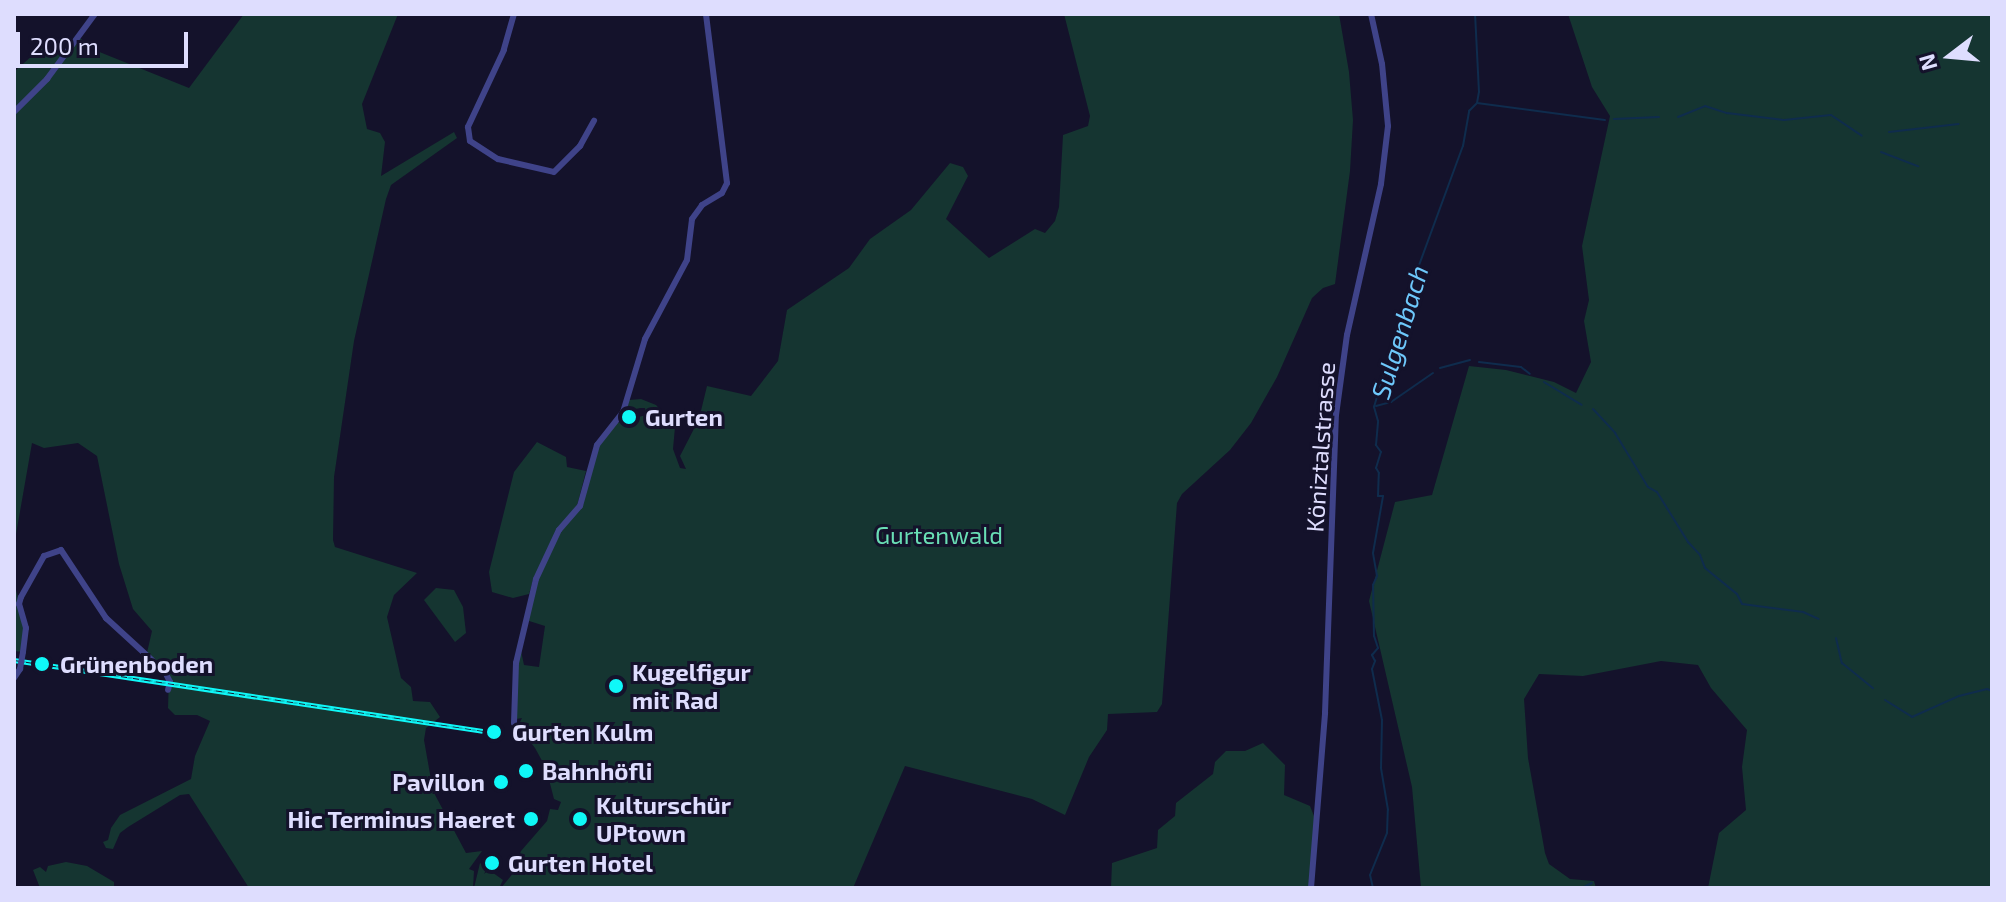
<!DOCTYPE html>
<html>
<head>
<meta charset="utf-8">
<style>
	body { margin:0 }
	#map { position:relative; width:2006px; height:902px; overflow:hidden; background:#14122b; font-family:"Exo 2",sans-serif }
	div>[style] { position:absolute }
	.green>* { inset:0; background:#153531 }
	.stream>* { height:2px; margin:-1px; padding:0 1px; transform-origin:1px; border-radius:1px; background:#0f2c4d }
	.street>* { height:6px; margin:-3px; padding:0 3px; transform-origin:3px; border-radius:3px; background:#3f4389 }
	.rail>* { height:5px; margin-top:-2.5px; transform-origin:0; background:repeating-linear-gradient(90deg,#14122b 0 6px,#0ff8f8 0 12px); box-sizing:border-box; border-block:2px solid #0ff8f8 }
	.street-bridge>* { height:6px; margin:-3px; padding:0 3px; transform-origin:3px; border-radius:3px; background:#3f4389 }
	.dots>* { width:22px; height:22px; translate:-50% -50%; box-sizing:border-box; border:4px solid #14122b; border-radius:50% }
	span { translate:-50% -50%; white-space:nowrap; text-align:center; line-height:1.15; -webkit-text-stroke:6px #14122b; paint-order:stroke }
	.poi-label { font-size:24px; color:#deddfe; font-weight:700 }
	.left { translate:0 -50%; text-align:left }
	.right { translate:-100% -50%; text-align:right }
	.street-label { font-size:24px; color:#deddfe }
	.park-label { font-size:24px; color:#69deb5 }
	.water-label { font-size:26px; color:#6ec8fb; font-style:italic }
	.frame { position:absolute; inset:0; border:16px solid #deddfe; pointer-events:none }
	.north { position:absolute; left:1910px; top:16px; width:80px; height:80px; -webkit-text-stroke:6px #14122b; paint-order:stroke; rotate:254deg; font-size:22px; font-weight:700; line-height:32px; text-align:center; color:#deddfe }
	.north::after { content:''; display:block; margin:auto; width:28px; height:36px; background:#deddfe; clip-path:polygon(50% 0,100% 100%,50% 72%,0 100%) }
	.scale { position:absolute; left:16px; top:32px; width:172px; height:36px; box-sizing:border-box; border:4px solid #deddfe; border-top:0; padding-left:10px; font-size:24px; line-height:28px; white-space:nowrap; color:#deddfe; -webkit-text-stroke:6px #14122b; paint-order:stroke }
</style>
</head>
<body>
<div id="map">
	<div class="green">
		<div style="clip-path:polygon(244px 14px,398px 14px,362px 104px,367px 129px,380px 133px,385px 142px,381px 176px,454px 132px,457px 138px,391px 185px,386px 199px,354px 341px,334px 477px,333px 540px,335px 547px,417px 573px,394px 595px,387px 617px,401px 678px,411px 687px,413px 701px,430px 702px,440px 717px,426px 728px,424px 740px,433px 791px,466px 853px,482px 851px,469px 869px,474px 871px,473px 888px,249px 888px,189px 794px,180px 795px,128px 827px,120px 833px,113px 849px,106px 848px,103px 842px,108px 840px,111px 828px,120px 815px,191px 779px,195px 756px,210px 721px,197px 715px,175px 715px,168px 708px,169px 677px,146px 657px,152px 631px,133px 609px,119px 564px,97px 456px,78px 443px,44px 448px,32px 443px,15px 540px,16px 590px,25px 625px,23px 652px,14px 651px,15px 71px,42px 47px,67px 55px,80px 38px,92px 49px,189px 88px)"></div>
		<div style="clip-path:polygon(1064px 14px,1339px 14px,1349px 72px,1353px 120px,1350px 171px,1335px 284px,1323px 288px,1312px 298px,1277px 377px,1251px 423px,1230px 450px,1182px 494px,1177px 503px,1162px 704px,1157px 712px,1108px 714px,1107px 730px,1089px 757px,1065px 815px,1032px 799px,905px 766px,853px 888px,501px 888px,514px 872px,518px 875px,514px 869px,521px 851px,547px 821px,550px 809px,558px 810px,561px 802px,554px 799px,546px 768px,535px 748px,518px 726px,522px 718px,516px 719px,517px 665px,521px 651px,524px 665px,539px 667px,545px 626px,526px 620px,538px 579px,560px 533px,579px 510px,593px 454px,617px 423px,646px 415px,645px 408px,640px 408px,627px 411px,623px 416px,629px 400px,641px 399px,656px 405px,675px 427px,673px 449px,680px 468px,686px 469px,680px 456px,699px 419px,707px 386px,751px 396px,778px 361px,787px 310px,849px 268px,870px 239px,911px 210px,950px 163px,963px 167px,968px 176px,946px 219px,989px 258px,1035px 229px,1045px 233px,1055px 221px,1059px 207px,1063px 135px,1088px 126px,1090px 116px)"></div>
		<div style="clip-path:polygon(1568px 14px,1992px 14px,1992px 888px,1708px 888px,1719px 833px,1746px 810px,1742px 767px,1747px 730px,1711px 688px,1698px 665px,1661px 661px,1583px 676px,1539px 674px,1524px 699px,1528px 758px,1545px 853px,1549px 864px,1570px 879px,1594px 881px,1596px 888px,1421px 888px,1412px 787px,1369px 601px,1395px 502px,1432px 495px,1469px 366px,1506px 370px,1554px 382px,1576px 393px,1591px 362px,1584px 321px,1589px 300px,1582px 246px,1610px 116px,1592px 87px)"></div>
		<div style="clip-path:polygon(537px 442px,566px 457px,567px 467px,586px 471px,577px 506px,534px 577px,529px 594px,513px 598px,492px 592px,489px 572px,514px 472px)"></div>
		<div style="clip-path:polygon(436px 588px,454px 590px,463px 607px,466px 633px,455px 642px,424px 600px)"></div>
		<div style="clip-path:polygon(1263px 743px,1285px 765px,1284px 795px,1310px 806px,1316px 821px,1310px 888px,1111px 888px,1112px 863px,1157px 848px,1158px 830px,1175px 816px,1176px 803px,1213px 774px,1215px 762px,1226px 751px,1245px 751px)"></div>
		<div style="clip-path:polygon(66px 862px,87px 866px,114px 882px,114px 888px,40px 888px,33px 870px,40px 867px,46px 872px,48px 866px)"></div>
		<div style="clip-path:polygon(480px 863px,487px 868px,484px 874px,489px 870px,503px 880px,499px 888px,474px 888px)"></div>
	</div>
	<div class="stream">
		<div style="left:1477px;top:103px;width:129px;rotate:7.6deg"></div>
		<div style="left:1678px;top:117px;width:29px;rotate:-22deg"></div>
		<div style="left:1705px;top:106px;width:23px;rotate:18deg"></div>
		<div style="left:1727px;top:113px;width:57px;rotate:7deg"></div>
		<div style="left:1784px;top:120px;width:47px;rotate:-6.1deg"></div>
		<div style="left:1831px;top:115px;width:37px;rotate:34deg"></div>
		<div style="left:1614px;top:119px;width:45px;rotate:-2.5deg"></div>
		<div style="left:1889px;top:132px;width:70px;rotate:-6.5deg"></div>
		<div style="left:1881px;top:152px;width:40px;rotate:21deg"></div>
		<div style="left:1479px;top:362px;width:42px;rotate:6.8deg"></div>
		<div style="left:1521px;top:367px;width:11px;rotate:38deg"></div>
		<div style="left:1440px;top:368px;width:31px;rotate:-15deg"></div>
		<div style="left:1544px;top:382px;width:44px;rotate:31.2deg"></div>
		<div style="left:1376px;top:406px;width:16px;rotate:-15deg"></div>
		<div style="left:1391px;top:402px;width:51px;rotate:-34.6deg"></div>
		<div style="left:1593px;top:409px;width:33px;rotate:47deg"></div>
		<div style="left:1615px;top:433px;width:63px;rotate:58.6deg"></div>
		<div style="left:1648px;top:487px;width:10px;rotate:29deg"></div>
		<div style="left:1657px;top:492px;width:59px;rotate:58.2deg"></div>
		<div style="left:1688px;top:542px;width:18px;rotate:47deg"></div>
		<div style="left:1700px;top:555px;width:14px;rotate:69deg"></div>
		<div style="left:1705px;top:568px;width:41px;rotate:39.1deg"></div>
		<div style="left:1737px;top:594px;width:11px;rotate:63deg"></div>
		<div style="left:1742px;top:604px;width:62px;rotate:7.5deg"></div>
		<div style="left:1803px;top:612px;width:17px;rotate:24deg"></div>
		<div style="left:1836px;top:638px;width:26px;rotate:77deg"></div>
		<div style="left:1842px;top:663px;width:40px;rotate:39deg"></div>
		<div style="left:1885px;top:700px;width:32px;rotate:32deg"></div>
		<div style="left:1912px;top:717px;width:51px;rotate:-24.1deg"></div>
		<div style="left:1959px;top:696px;width:29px;rotate:-14deg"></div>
		<div style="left:1987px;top:689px;width:5px;rotate:22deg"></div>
		<div style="left:1373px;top:888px;width:13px;rotate:-103deg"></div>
		<div style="left:1370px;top:875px;width:45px;rotate:-68deg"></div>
		<div style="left:1387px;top:833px;width:23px;rotate:-88deg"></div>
		<div style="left:1388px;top:810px;width:43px;rotate:-99.5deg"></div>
		<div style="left:1381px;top:768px;width:48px;rotate:-88.8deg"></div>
		<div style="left:1382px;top:720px;width:52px;rotate:-101.1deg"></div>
		<div style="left:1372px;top:669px;width:9px;rotate:-69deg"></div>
		<div style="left:1375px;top:661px;width:7px;rotate:-117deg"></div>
		<div style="left:1372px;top:655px;width:9px;rotate:-49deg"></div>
		<div style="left:1378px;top:648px;width:13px;rotate:-108deg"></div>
		<div style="left:1374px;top:636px;width:51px;rotate:-91.1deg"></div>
		<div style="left:1373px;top:585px;width:10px;rotate:-66deg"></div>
		<div style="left:1377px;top:576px;width:23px;rotate:-100deg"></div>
		<div style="left:1373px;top:553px;width:58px;rotate:-80deg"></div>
		<div style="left:1383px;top:496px;width:5px;rotate:180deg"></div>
		<div style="left:1378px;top:496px;width:23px;rotate:-88deg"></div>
		<div style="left:1379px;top:473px;width:6px;rotate:-121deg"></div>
		<div style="left:1376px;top:468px;width:17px;rotate:-73deg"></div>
		<div style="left:1381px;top:452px;width:9px;rotate:-126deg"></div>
		<div style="left:1376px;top:445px;width:24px;rotate:-85deg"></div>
		<div style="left:1378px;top:421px;width:15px;rotate:-106deg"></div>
		<div style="left:1374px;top:407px;width:105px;rotate:-73.5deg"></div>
		<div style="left:1404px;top:306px;width:171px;rotate:-69.8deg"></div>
		<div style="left:1463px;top:146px;width:36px;rotate:-80deg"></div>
		<div style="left:1469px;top:111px;width:11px;rotate:-45deg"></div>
		<div style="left:1477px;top:103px;width:11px;rotate:-80deg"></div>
		<div style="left:1479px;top:92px;width:78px;rotate:-92.9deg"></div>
		<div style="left:1582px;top:888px;width:11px;rotate:-27deg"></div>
	</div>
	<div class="street">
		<div style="left:514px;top:14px;width:37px;rotate:106deg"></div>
		<div style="left:504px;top:50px;width:85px;rotate:115.1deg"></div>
		<div style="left:468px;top:127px;width:14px;rotate:82deg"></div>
		<div style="left:470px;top:141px;width:33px;rotate:33deg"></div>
		<div style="left:498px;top:159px;width:57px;rotate:13.1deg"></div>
		<div style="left:554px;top:172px;width:37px;rotate:-45deg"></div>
		<div style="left:580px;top:146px;width:29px;rotate:-61deg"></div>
		<div style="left:14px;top:112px;width:47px;rotate:-45deg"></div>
		<div style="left:47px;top:79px;width:81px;rotate:-53.6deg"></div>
		<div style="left:23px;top:652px;width:24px;rotate:-83deg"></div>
		<div style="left:26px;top:628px;width:25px;rotate:-106deg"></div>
		<div style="left:19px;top:604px;width:7px;rotate:-74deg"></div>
		<div style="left:21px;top:597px;width:47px;rotate:-60.7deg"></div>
		<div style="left:44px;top:556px;width:18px;rotate:-19deg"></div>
		<div style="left:61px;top:550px;width:82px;rotate:56.5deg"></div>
		<div style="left:106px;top:618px;width:80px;rotate:42.5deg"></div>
		<div style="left:165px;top:672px;width:11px;rotate:63deg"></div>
		<div style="left:170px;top:682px;width:8px;rotate:104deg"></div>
		<div style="left:14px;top:678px;width:11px;rotate:-56deg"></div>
		<div style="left:514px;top:723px;width:60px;rotate:-88.1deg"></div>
		<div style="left:516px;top:663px;width:86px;rotate:-76.6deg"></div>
		<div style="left:536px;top:579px;width:54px;rotate:-64.9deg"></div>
		<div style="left:559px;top:530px;width:32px;rotate:-49deg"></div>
		<div style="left:580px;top:506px;width:63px;rotate:-74.4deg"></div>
		<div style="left:597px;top:445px;width:42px;rotate:-51.8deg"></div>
		<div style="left:623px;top:412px;width:76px;rotate:-73.2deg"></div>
		<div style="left:645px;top:339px;width:89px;rotate:-62deg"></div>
		<div style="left:687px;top:260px;width:41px;rotate:-83deg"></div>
		<div style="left:692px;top:219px;width:17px;rotate:-54deg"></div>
		<div style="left:702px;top:205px;width:23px;rotate:-31deg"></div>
		<div style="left:722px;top:193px;width:11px;rotate:-63deg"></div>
		<div style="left:727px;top:183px;width:170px;rotate:-97.1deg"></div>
		<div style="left:1311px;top:888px;width:176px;rotate:-85.4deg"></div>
		<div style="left:1325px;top:713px;width:298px;rotate:-87.9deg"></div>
		<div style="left:1336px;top:415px;width:81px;rotate:-82.2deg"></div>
		<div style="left:1347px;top:335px;width:155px;rotate:-77.3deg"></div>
		<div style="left:1381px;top:184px;width:58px;rotate:-83.1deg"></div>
		<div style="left:1388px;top:126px;width:62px;rotate:-95.5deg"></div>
		<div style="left:1382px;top:64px;width:51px;rotate:-102.4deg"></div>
	</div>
	<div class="rail">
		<div style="left:14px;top:660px;width:474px;rotate:8.6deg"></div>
	</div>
	<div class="street-bridge">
		<div style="left:20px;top:669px;width:17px;rotate:-80deg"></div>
	</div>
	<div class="dots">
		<div style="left:629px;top:417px;background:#0ff8f8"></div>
		<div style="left:42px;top:664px;background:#0ff8f8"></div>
		<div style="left:616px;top:686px;background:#0ff8f8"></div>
		<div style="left:494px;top:732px;background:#0ff8f8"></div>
		<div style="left:526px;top:771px;background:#0ff8f8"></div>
		<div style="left:501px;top:782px;background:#0ff8f8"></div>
		<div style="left:531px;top:819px;background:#0ff8f8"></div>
		<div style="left:580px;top:819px;background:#0ff8f8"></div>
		<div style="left:492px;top:863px;background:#0ff8f8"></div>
	</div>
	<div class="poi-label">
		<span class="left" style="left:645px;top:417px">Gurten</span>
		<span class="left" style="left:60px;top:664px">Grünenboden</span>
		<span class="left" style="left:632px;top:686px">Kugelfigur<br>mit Rad</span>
		<span class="left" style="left:512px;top:732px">Gurten Kulm</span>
		<span class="left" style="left:542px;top:771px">Bahnhöfli</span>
		<span class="right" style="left:485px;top:782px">Pavillon</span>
		<span class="left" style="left:596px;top:819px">Kulturschür<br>UPtown</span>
		<span class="right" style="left:515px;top:819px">Hic Terminus Haeret</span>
		<span class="left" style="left:508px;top:863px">Gurten Hotel</span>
	</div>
	<div class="street-label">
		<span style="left:1320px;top:447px;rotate:-86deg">Köniztalstrasse</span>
	</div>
	<div class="park-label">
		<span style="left:939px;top:535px">Gurtenwald</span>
	</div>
	<div class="water-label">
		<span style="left:1399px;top:332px;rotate:-73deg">Sulgenbach</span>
	</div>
	<div class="frame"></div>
	<div class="north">N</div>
	<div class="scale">200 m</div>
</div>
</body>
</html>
